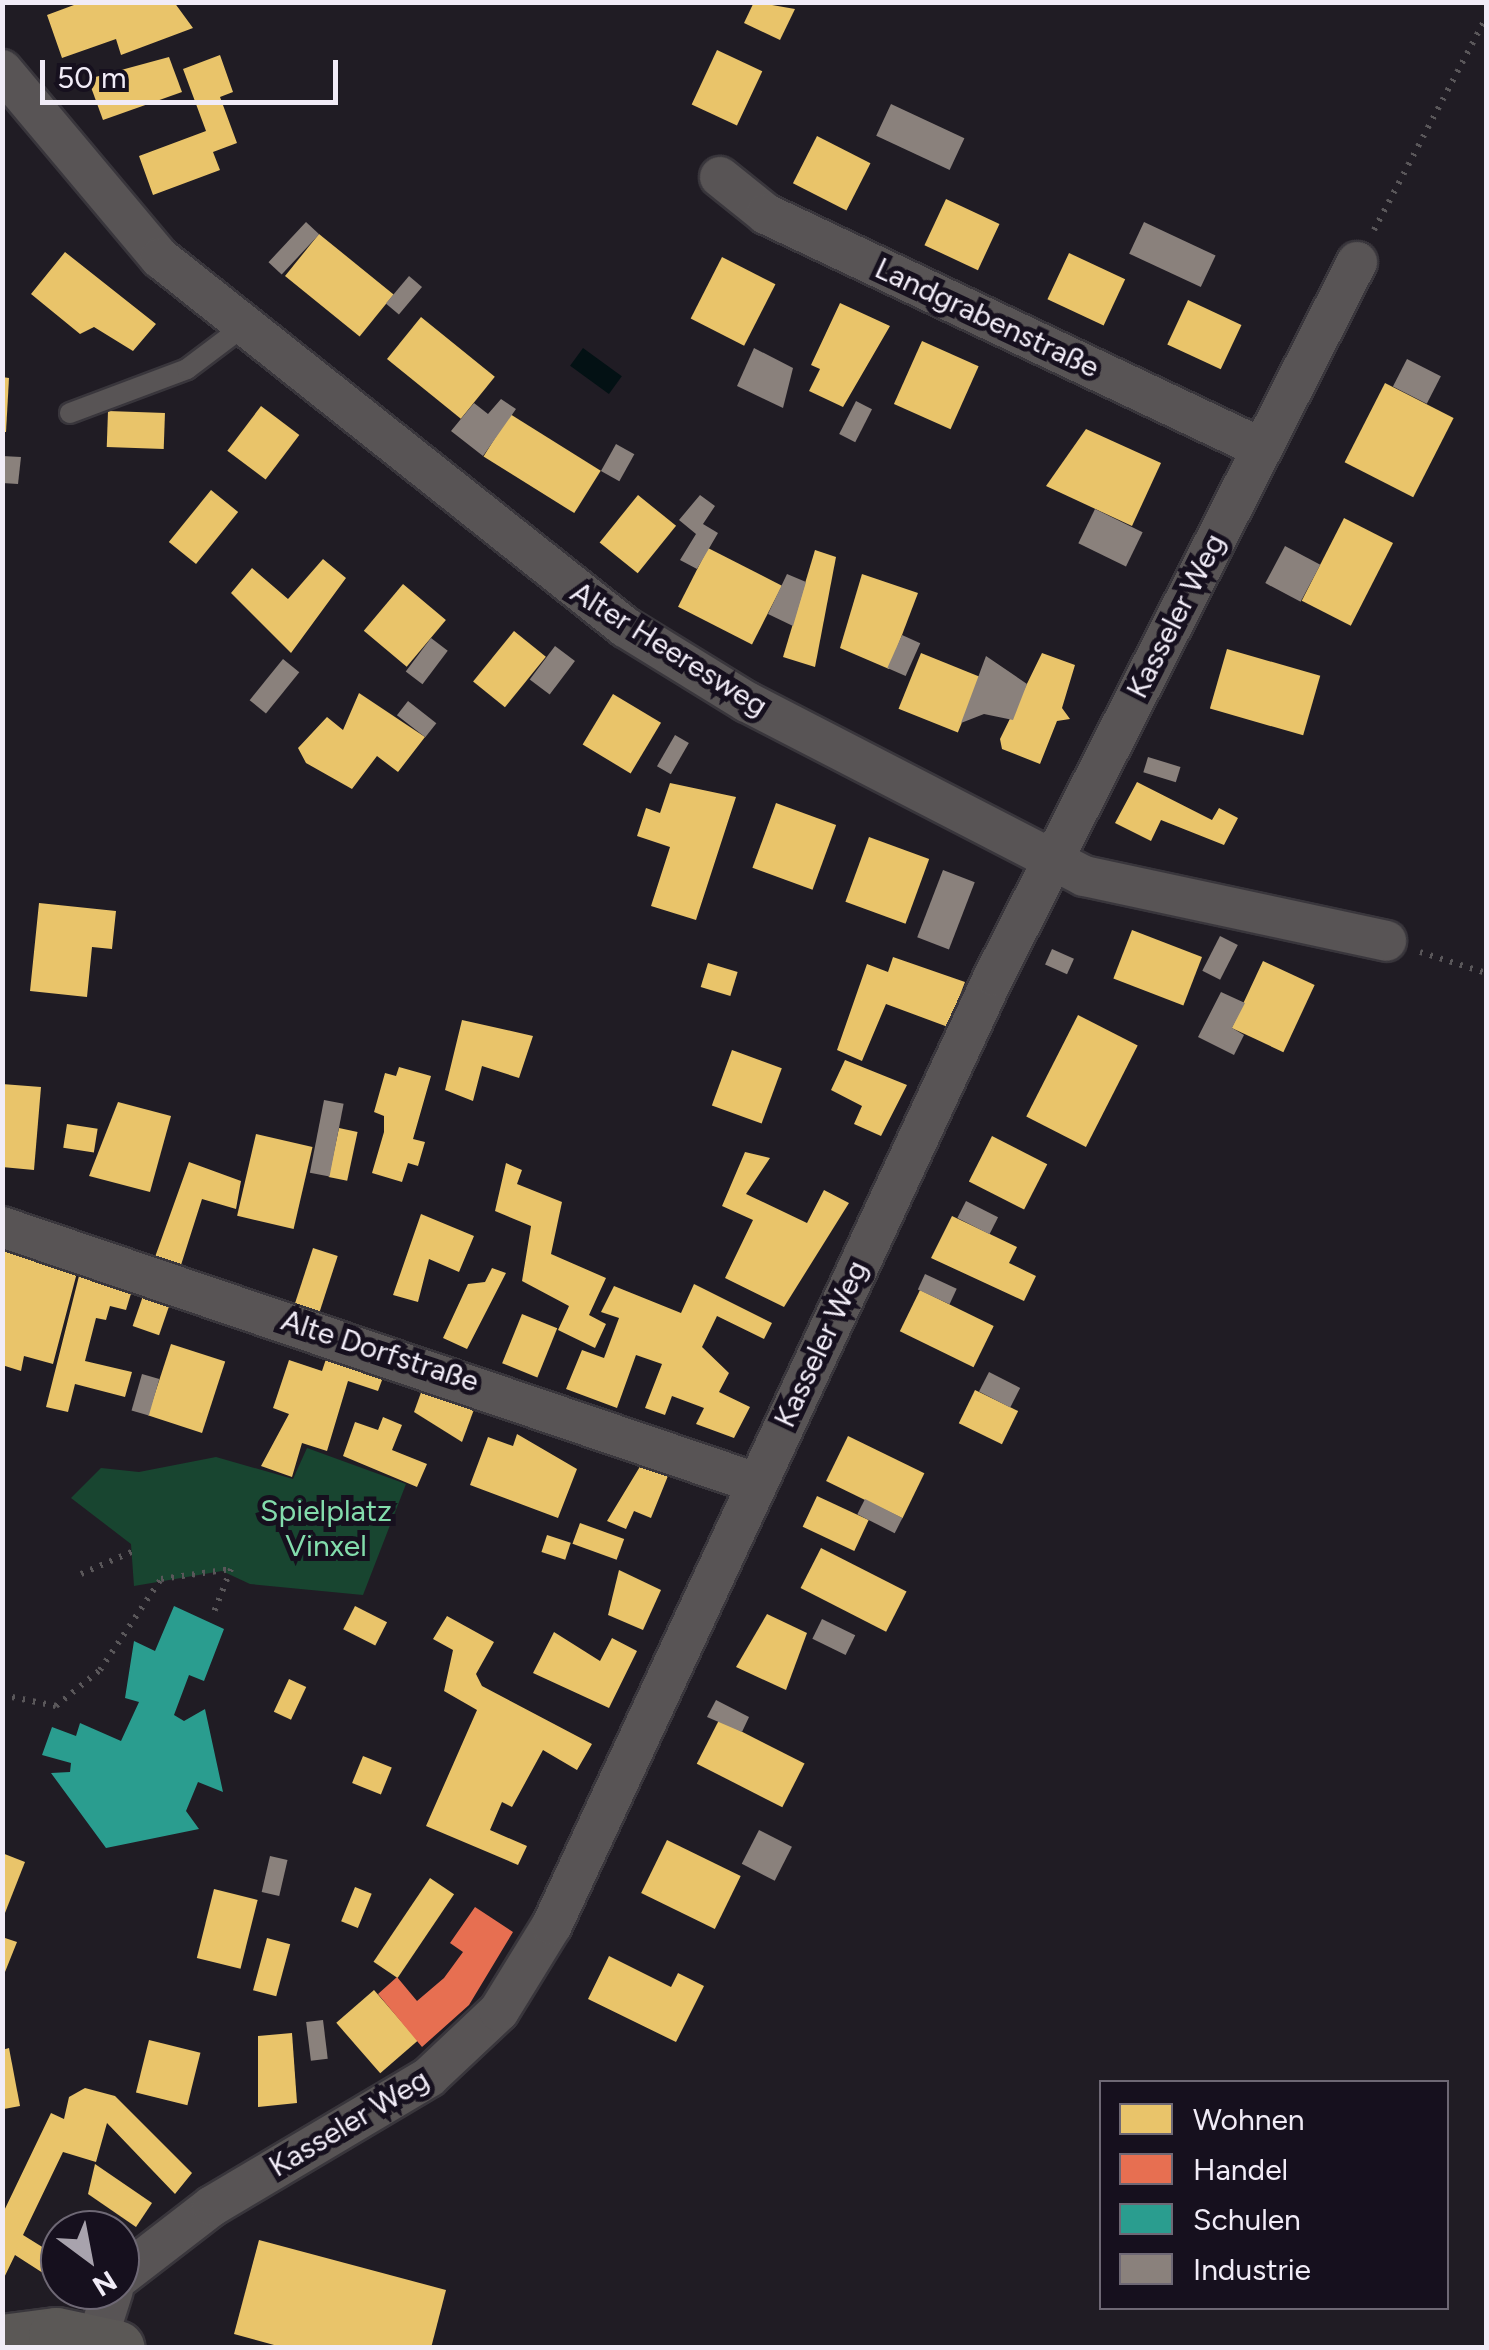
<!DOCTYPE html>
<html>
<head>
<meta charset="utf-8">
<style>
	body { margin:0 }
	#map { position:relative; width:1489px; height:2350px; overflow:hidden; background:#201c24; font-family:Figtree,sans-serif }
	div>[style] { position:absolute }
	.green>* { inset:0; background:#184530 }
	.water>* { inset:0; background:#031114; transform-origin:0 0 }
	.homes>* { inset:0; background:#e9c46a; transform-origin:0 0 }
	.shops>* { inset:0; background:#e76f51 }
	.schools>* { inset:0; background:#2a9d8f }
	.industry>* { inset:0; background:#8a817c; transform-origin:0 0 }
	.path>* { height:6px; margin-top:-3px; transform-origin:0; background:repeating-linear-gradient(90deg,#5a575a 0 2.5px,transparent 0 10.5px) }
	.roads { filter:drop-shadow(2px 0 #39363c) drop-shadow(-2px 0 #39363c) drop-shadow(0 2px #39363c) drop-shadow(0 -2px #39363c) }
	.lane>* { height:20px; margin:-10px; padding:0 10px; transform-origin:10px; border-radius:10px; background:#585455 }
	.street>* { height:40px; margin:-20px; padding:0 20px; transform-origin:20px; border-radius:20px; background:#585455 }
	.secondary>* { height:55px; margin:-27.5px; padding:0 27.5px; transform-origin:27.5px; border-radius:27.5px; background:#5b5856 }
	span { translate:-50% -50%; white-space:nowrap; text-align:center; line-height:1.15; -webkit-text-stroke:10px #16101e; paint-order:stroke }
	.street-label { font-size:30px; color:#f1ecf7 }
	.park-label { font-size:30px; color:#83dcac }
	.frame { position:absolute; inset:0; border:5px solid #f1ecf7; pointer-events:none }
	.legend { position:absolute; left:1099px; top:2080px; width:350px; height:230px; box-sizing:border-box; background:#16101e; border:2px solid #6e6875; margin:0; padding:12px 18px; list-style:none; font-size:30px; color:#f1ecf7 }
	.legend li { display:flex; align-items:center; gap:20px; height:50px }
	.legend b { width:50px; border:2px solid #6e6875 }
	.north { position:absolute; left:40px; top:2210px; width:100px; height:100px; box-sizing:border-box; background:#16101e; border:2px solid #6e6875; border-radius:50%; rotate:148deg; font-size:28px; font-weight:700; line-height:40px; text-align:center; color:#f1ecf7 }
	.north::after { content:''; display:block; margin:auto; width:35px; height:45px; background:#a8a3ad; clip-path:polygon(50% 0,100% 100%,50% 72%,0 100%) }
	.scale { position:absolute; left:40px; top:60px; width:298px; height:45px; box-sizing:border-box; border:5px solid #f1ecf7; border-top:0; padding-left:12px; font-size:30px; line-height:35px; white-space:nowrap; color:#f1ecf7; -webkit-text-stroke:8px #16101e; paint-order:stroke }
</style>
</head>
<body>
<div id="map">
	<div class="green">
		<div style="clip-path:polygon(307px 1448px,406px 1484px,363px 1595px,250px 1584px,222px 1571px,134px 1586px,131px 1544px,71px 1498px,101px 1468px,139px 1472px,216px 1457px,293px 1479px)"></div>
	</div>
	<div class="water">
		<div style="left:583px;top:348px;width:48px;height:22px;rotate:36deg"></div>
	</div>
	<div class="homes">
		<div style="clip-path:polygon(82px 2px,174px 2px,193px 28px,121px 55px,116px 39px,62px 58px,47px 15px)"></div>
		<div style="clip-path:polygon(754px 2px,795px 9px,780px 40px,744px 23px)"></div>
		<div style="left:717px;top:50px;width:50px;height:60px;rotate:25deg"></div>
		<div style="clip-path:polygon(220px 55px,233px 92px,220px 97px,237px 143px,213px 152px,220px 170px,153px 195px,139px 156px,206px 131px,183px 69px)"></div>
		<div style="clip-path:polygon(169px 57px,182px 92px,103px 120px,88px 79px)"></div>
		<div style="left:817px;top:136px;width:60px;height:53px;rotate:27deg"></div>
		<div style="left:946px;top:199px;width:59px;height:51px;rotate:25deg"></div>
		<div style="left:319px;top:234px;width:96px;height:54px;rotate:39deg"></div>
		<div style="clip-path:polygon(65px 252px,156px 324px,133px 351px,94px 327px,80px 334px,31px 294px)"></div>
		<div style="left:1069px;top:253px;width:62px;height:51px;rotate:25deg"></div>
		<div style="left:722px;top:257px;width:60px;height:69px;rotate:27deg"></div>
		<div style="left:1188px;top:300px;width:59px;height:49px;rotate:25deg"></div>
		<div style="clip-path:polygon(840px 303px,890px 326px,843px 407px,809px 391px,820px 369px,811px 365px)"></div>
		<div style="left:421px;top:317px;width:95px;height:54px;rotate:39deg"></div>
		<div style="left:922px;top:341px;width:62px;height:69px;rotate:24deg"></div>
		<div style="clip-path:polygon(2px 377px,9px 378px,6px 432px,2px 432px)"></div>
		<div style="left:1385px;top:383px;width:77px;height:89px;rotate:27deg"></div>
		<div style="left:261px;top:406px;width:48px;height:56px;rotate:37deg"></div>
		<div style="left:108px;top:411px;width:57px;height:36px;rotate:2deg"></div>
		<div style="left:510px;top:414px;width:107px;height:50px;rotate:32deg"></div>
		<div style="clip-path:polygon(1086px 429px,1161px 463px,1132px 526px,1046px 486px)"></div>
		<div style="left:211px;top:490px;width:35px;height:67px;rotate:39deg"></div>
		<div style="left:638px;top:495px;width:49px;height:61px;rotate:39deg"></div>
		<div style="left:1344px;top:518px;width:55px;height:93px;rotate:27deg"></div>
		<div style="left:708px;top:548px;width:83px;height:66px;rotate:27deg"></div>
		<div style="clip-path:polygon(815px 550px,836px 557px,815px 667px,783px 657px)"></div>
		<div style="clip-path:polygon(323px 559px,346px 578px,291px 653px,231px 593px,252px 568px,288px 599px)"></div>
		<div style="clip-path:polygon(862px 574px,918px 593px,889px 669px,840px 648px)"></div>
		<div style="left:403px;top:584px;width:56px;height:61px;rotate:40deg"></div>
		<div style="left:514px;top:631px;width:41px;height:65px;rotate:39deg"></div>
		<div style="left:1227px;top:649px;width:97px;height:62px;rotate:16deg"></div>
		<div style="left:921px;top:653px;width:64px;height:60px;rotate:22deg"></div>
		<div style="clip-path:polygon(1042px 653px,1075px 665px,1062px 708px,1070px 719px,1057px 721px,1040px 764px,1002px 749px,1000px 739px)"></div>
		<div style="clip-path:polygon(359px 693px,425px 737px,398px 772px,377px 756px,352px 789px,306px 763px,298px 748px,327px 717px,343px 730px)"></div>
		<div style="left:613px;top:694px;width:56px;height:59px;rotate:31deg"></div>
		<div style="clip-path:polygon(1137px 782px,1212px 820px,1219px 808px,1238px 818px,1224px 845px,1161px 820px,1151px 841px,1115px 823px)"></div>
		<div style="clip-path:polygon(670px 783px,736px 797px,696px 920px,651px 906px,670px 847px,637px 836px,646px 808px,660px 813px)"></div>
		<div style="left:776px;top:803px;width:64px;height:69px;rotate:20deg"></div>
		<div style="left:869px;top:837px;width:64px;height:69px;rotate:20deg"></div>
		<div style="clip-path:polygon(39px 903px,116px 911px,112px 949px,92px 947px,87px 997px,30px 991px)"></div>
		<div style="left:1132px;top:930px;width:75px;height:52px;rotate:21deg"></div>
		<div style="clip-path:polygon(893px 957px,965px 982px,948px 1027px,886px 1004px,862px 1061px,837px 1050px,867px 964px,888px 972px)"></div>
		<div style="left:1263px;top:961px;width:57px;height:74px;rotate:25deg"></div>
		<div style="left:708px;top:963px;width:31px;height:25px;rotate:17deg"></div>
		<div style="left:1078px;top:1015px;width:67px;height:114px;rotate:27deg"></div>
		<div style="clip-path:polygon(462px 1020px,533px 1036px,519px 1078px,482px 1066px,473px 1101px,445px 1090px)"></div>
		<div style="left:732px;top:1050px;width:53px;height:59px;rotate:20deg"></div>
		<div style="clip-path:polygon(845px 1060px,907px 1085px,881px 1136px,854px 1124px,862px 1106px,831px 1090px)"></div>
		<div style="clip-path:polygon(399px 1067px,431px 1076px,413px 1139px,425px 1142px,418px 1166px,408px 1163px,402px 1182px,372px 1173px,384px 1132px,384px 1116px,374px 1112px,385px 1073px,396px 1076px)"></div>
		<div style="clip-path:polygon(2px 1084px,41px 1087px,34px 1170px,2px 1167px)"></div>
		<div style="clip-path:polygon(118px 1102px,171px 1116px,150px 1192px,89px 1176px)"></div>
		<div style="left:67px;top:1124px;width:31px;height:24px;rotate:9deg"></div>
		<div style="left:339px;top:1128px;width:19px;height:50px;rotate:12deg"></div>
		<div style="left:256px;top:1134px;width:58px;height:84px;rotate:13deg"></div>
		<div style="left:992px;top:1136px;width:62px;height:51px;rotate:27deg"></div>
		<div style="clip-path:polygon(745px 1152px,770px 1158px,746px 1194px,807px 1223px,824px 1190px,849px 1203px,784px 1307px,725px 1278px,753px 1220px,722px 1206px)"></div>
		<div style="clip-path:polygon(189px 1162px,241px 1181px,236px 1209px,202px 1199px,181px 1265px,155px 1257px)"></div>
		<div style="clip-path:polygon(506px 1163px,522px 1170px,517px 1184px,562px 1202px,551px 1254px,606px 1278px,589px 1315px,606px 1324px,595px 1348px,558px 1330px,569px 1306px,522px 1281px,531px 1226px,495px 1211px)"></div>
		<div style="clip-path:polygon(421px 1214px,474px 1236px,459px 1272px,429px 1259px,418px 1302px,393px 1295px)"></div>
		<div style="clip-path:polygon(952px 1216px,1017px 1247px,1009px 1263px,1036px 1276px,1024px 1301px,931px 1258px)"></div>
		<div style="clip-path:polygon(2px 1247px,79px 1265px,53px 1364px,24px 1356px,21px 1371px,2px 1365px)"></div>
		<div style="left:313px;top:1248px;width:26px;height:59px;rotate:18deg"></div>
		<div style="clip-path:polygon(492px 1268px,506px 1273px,467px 1349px,443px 1338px,468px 1284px,485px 1282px)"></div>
		<div style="clip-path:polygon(80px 1272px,133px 1287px,126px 1310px,110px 1306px,106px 1320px,96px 1318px,85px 1361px,132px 1372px,125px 1397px,75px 1384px,68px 1412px,46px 1407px)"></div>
		<div style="clip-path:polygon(694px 1284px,772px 1323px,764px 1339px,717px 1316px,702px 1347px,729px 1373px,719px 1392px,750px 1407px,734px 1438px,696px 1424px,704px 1408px,672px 1396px,665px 1415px,645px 1408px,662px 1364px,636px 1355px,617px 1408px,566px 1389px,582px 1350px,604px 1358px,619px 1318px,601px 1312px,614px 1286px,681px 1313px)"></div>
		<div style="left:920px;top:1290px;width:82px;height:46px;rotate:26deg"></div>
		<div style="left:144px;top:1293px;width:28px;height:35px;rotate:19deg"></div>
		<div style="left:522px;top:1314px;width:38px;height:53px;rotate:22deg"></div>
		<div style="left:171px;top:1344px;width:57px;height:75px;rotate:18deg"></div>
		<div style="clip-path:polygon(328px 1353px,385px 1372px,378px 1391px,348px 1381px,327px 1451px,302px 1443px,292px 1477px,261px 1466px,289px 1414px,273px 1408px,289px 1360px,322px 1371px)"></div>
		<div style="clip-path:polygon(423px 1387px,476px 1404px,462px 1442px,414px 1412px)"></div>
		<div style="left:975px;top:1390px;width:48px;height:37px;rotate:26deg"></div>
		<div style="clip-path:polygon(383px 1417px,402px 1425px,392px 1450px,427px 1464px,417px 1487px,343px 1456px,355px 1422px,378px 1430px)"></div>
		<div style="clip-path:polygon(517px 1434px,577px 1469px,558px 1518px,470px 1485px,488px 1437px,513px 1446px)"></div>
		<div style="left:848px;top:1436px;width:85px;height:50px;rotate:26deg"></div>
		<div style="clip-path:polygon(647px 1455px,672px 1466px,651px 1518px,634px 1511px,626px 1529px,607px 1521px)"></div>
		<div style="left:817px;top:1496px;width:57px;height:34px;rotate:25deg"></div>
		<div style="left:580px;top:1523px;width:47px;height:22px;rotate:20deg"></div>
		<div style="left:547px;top:1535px;width:25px;height:18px;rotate:18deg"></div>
		<div style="left:821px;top:1548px;width:96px;height:45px;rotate:27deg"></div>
		<div style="clip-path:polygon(619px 1570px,661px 1590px,643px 1630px,608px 1615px)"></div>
		<div style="left:355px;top:1606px;width:36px;height:26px;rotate:27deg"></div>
		<div style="clip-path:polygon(767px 1614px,807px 1633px,786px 1690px,736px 1667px)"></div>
		<div style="clip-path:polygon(447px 1616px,494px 1642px,476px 1674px,482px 1686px,592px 1744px,577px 1770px,543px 1750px,512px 1807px,502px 1802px,490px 1830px,527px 1846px,518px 1865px,426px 1826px,477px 1710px,444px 1691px,453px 1650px,433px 1639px)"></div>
		<div style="clip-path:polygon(554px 1632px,600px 1661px,612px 1638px,637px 1651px,609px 1708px,533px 1673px)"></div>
		<div style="left:289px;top:1679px;width:19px;height:36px;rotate:25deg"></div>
		<div style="left:719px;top:1720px;width:96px;height:49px;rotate:27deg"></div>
		<div style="left:363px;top:1756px;width:31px;height:29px;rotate:22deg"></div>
		<div style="left:667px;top:1840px;width:82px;height:59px;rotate:26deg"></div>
		<div style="clip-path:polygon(2px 1853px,25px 1862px,3px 1918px,2px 1918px)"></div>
		<div style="left:430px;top:1878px;width:29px;height:101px;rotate:34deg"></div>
		<div style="left:355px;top:1887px;width:18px;height:37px;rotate:22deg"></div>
		<div style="left:214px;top:1889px;width:45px;height:71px;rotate:14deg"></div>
		<div style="clip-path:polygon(2px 1937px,17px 1942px,3px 1977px,2px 1977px)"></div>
		<div style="left:267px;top:1938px;width:24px;height:54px;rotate:15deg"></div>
		<div style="clip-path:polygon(609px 1956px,671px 1987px,678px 1973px,704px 1986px,676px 2042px,588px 1999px)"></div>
		<div style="left:374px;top:1990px;width:67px;height:50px;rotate:49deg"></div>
		<div style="clip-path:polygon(292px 2033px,297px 2103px,258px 2107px,258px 2036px)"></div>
		<div style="left:149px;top:2040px;width:53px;height:54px;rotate:14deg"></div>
		<div style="clip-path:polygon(9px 2048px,20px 2106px,4px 2109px,2px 2050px)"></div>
		<div style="clip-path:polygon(85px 2088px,115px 2096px,192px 2173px,175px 2194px,107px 2123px,96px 2162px,63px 2152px,23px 2235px,60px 2258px,60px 2284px,15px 2255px,2px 2282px,2px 2215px,51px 2113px,64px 2119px,69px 2097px)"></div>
		<div style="clip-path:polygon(95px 2164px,152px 2203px,136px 2227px,88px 2194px)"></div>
		<div style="clip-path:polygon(259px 2240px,446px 2290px,431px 2348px,285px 2348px,234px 2334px)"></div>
	</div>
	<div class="shops">
		<div style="clip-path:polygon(475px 1907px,513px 1932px,469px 2005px,422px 2047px,378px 1994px,397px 1977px,417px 2001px,444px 1978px,463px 1952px,450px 1943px)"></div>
	</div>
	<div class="schools">
		<div style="clip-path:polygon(174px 1606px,224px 1629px,204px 1681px,189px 1675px,174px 1715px,184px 1721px,205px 1709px,223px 1792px,198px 1782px,186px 1811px,199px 1829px,106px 1848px,51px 1773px,70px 1772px,71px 1763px,42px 1755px,52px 1727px,76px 1736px,80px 1723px,121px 1741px,139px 1702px,125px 1698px,134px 1641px,155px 1651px)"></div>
	</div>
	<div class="industry">
		<div style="left:891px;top:104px;width:81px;height:35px;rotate:25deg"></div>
		<div style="left:306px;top:222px;width:18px;height:55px;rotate:43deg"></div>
		<div style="left:1144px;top:222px;width:79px;height:35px;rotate:25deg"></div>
		<div style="left:409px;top:276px;width:17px;height:36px;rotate:40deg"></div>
		<div style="clip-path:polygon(754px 348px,793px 368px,783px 408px,737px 386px)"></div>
		<div style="left:1407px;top:359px;width:38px;height:31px;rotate:27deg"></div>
		<div style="clip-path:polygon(501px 399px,516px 409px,483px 456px,451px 431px,474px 403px,488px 414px)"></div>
		<div style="left:856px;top:401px;width:18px;height:37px;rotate:27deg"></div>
		<div style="left:616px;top:444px;width:21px;height:31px;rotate:29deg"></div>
		<div style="clip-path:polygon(2px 456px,21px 457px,18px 484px,2px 483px)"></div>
		<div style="clip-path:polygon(700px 495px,715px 506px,703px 524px,718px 533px,697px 569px,680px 560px,696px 534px,679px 520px)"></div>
		<div style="left:1095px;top:509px;width:53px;height:38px;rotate:26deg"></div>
		<div style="left:1285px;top:546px;width:40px;height:42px;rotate:28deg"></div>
		<div style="clip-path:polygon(787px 574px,806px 582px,793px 626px,768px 614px)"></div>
		<div style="left:902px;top:635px;width:20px;height:36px;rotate:24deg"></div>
		<div style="left:431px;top:638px;width:21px;height:42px;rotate:37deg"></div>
		<div style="left:555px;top:646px;width:25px;height:42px;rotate:37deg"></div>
		<div style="clip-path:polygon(986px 656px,1027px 684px,1013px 720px,984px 714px,961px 723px)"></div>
		<div style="left:283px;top:659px;width:21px;height:53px;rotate:39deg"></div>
		<div style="left:408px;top:701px;width:36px;height:18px;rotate:38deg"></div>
		<div style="left:675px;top:735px;width:16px;height:36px;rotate:30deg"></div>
		<div style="left:1148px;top:757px;width:34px;height:16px;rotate:17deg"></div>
		<div style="left:943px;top:870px;width:34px;height:72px;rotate:21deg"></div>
		<div style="left:1220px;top:936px;width:20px;height:39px;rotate:27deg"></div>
		<div style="left:1052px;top:949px;width:24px;height:17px;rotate:24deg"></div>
		<div style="clip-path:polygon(1221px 992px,1245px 1003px,1232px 1028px,1244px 1035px,1234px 1055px,1198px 1037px)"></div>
		<div style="left:324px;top:1100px;width:20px;height:74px;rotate:11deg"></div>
		<div style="left:966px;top:1201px;width:36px;height:19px;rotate:27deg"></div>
		<div style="left:925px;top:1274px;width:35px;height:17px;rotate:25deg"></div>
		<div style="left:989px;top:1372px;width:35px;height:22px;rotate:27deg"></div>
		<div style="left:142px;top:1374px;width:18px;height:38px;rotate:16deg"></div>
		<div style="left:865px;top:1499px;width:42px;height:17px;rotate:27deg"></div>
		<div style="left:822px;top:1619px;width:37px;height:22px;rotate:26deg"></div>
		<div style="clip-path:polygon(716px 1700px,749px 1717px,742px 1732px,707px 1717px)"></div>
		<div style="left:759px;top:1830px;width:37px;height:38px;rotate:27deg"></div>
		<div style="left:270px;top:1856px;width:18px;height:37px;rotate:13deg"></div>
		<div style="left:323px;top:2020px;width:39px;height:17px;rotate:83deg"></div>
	</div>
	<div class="path">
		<div style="left:1374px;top:230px;width:240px;rotate:-62.2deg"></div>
		<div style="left:1420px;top:952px;width:69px;rotate:17.7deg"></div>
		<div style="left:81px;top:1574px;width:58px;rotate:-23.5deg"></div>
		<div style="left:2px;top:1695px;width:55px;rotate:11.5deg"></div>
		<div style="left:56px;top:1706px;width:57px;rotate:-39.3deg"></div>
		<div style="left:100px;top:1670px;width:110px;rotate:-56.2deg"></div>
		<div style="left:161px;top:1579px;width:71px;rotate:-8.1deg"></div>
		<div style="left:231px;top:1569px;width:52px;rotate:111.6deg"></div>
	</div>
	<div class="roads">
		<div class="lane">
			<div style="left:70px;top:413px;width:125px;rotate:-20.6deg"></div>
			<div style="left:187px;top:369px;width:71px;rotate:-37deg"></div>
		</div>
		<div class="street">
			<div style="left:2px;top:70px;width:246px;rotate:50deg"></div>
			<div style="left:160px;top:258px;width:594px;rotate:38.43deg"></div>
			<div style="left:625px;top:627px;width:143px;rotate:31.6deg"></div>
			<div style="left:747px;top:702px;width:379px;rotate:27.3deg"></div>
			<div style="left:1084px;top:876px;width:309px;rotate:12.1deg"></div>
			<div style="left:720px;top:177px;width:59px;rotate:38.8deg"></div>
			<div style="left:766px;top:214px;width:548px;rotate:25.3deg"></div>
			<div style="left:2px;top:1227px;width:796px;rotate:18.75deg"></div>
			<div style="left:120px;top:2277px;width:116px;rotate:-37.7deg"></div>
			<div style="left:212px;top:2206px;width:252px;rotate:-30.7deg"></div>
			<div style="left:429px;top:2077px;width:96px;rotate:-43.3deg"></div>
			<div style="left:499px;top:2011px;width:101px;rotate:-58.4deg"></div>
			<div style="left:552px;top:1925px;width:1047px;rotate:-65.03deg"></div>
			<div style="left:994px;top:976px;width:801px;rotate:-63.05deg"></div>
			<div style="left:97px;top:2340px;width:52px;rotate:-72.3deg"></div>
		</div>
		<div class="secondary">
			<div style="left:2px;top:2342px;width:54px;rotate:-7.4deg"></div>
			<div style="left:56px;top:2335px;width:62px;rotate:12deg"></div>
		</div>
	</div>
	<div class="street-label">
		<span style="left:987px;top:318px;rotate:25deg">Landgrabenstraße</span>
		<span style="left:1176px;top:616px;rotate:-63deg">Kasseler Weg</span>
		<span style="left:669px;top:649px;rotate:32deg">Alter Heeresweg</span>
		<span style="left:821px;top:1344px;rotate:-65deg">Kasseler Weg</span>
		<span style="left:380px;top:1351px;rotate:18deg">Alte Dorfstraße</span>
		<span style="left:349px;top:2123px;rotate:-31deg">Kasseler Weg</span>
	</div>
	<div class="park-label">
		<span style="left:326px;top:1528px">Spielplatz<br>Vinxel</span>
	</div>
	<div class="frame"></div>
	<ul class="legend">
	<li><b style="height:28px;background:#e9c46a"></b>Wohnen</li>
	<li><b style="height:28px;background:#e76f51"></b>Handel</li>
	<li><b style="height:28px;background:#2a9d8f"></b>Schulen</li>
	<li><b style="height:28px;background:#8a817c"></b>Industrie</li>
	</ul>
	<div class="north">N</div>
	<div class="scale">50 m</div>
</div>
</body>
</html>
